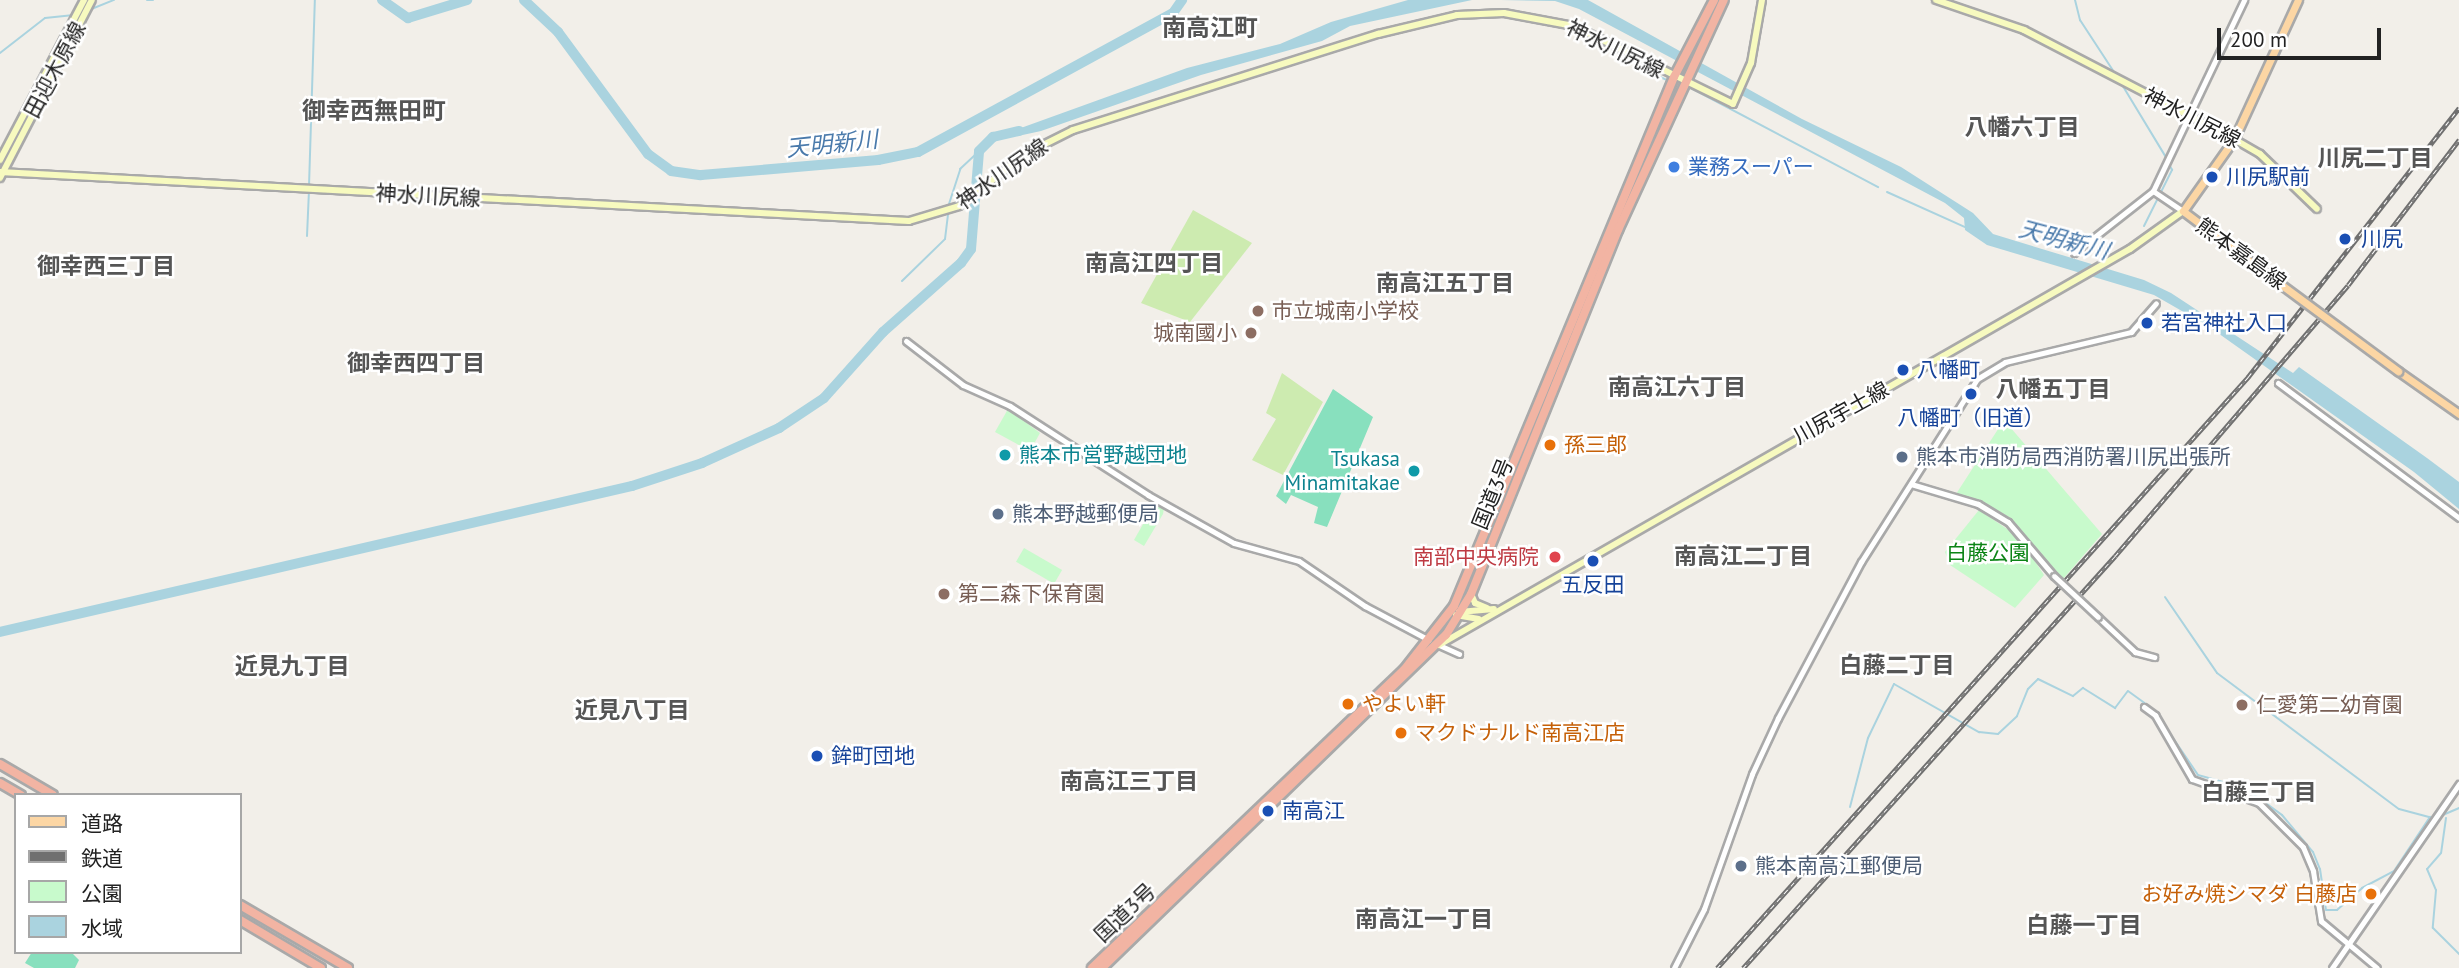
<!DOCTYPE html>
<html>
<head>
<meta charset="utf-8">
<style>
	body { margin:0 }
	#map { position:relative; width:2459px; height:968px; overflow:hidden; background:#f2efe9; font-family:"PT Sans","Noto Sans JP",sans-serif }
	div>[style] { position:absolute }
	.grass>* { inset:0; background:#cdebb0 }
	.park>* { inset:0; background:#c8facc; transform-origin:0 0 }
	.pitch>* { inset:0; background:#88e0be }
	.water>* { inset:0; background:#aad3df }
	.stream>* { height:2px; margin:-1px; padding:0 1px; transform-origin:1px; border-radius:1px; background:#aad3df }
	.river>* { height:10px; margin:-5px; padding:0 5px; transform-origin:5px; border-radius:5px; background:#aad3df }
	.roads { filter:drop-shadow(2px 0 #a9a9a9) drop-shadow(-2px 0 #a9a9a9) drop-shadow(0 2px #a9a9a9) drop-shadow(0 -2px #a9a9a9) }
	.tertiary>* { height:5px; margin:-2.5px; padding:0 2.5px; transform-origin:2.5px; border-radius:2.5px; background:#fff }
	.secondary>* { height:6px; margin:-3px; padding:0 3px; transform-origin:3px; border-radius:3px; background:#f7fabf }
	.primary>* { height:7px; margin:-3.5px; padding:0 3.5px; transform-origin:3.5px; border-radius:3.5px; background:#fcd6a4 }
	.trunk>* { height:8px; margin:-4px; padding:0 4px; transform-origin:4px; border-radius:4px; background:#f2b4a3 }
	.rail>* { height:4.5px; margin-top:-2.25px; transform-origin:0; background:repeating-linear-gradient(90deg,#fff 0 5px,#707070 0 10px); box-sizing:border-box; border-block:2px solid #707070 }
	.bridges { filter:drop-shadow(2px 0 #a9a9a9) drop-shadow(-2px 0 #a9a9a9) drop-shadow(0 2px #a9a9a9) drop-shadow(0 -2px #a9a9a9) }
	.tertiary-bridge>* { height:5px; margin:-2.5px; padding:0 2.5px; transform-origin:2.5px; border-radius:2.5px; background:#fff }
	.primary-bridge>* { height:7px; margin:-3.5px; padding:0 3.5px; transform-origin:3.5px; border-radius:3.5px; background:#fcd6a4 }
	.dots>* { width:19px; height:19px; translate:-50% -50%; box-sizing:border-box; border:4px solid #fff; border-radius:50% }
	span { translate:-50% -50%; white-space:nowrap; text-align:center; line-height:1.15; -webkit-text-stroke:5px #fff; paint-order:stroke }
	.street-label { font-size:21px; color:#222 }
	.shop-label { font-size:21px; color:#366cbe }
	.left { translate:0 -50%; text-align:left }
	.transit-label { font-size:21px; color:#164399 }
	.education-label { font-size:21px; color:#785e54 }
	.right { translate:-100% -50%; text-align:right }
	.food-label { font-size:21px; color:#c56008 }
	.culture-label { font-size:21px; color:#0d838f }
	.service-label { font-size:21px; color:#4e5e75 }
	.park-label { font-size:21px; color:#0c8416 }
	.health-label { font-size:21px; color:#be3a42 }
	.neighbourhood-label { font-size:23px; color:#555; font-weight:700 }
	.water-label { font-size:23px; color:#4a7aab; font-style:italic }
	.quarter-label { font-size:24px; color:#555; font-weight:700 }
	.legend { position:absolute; left:14px; top:793px; width:228px; height:161px; box-sizing:border-box; background:#fff; border:2px solid #a7a7a7; margin:0; padding:9px 12px; list-style:none; font-size:21px; color:#222 }
	.legend li { display:flex; align-items:center; gap:14px; height:35px }
	.legend b { width:35px; border:2px solid #a7a7a7 }
	.scale { position:absolute; left:2217px; top:28px; width:164px; height:32px; box-sizing:border-box; border:4px solid #222; border-top:0; padding-left:9px; font-size:21px; line-height:24px; white-space:nowrap; color:#222; -webkit-text-stroke:5px #fff; paint-order:stroke }
</style>
</head>
<body>
<div id="map">
	<div class="grass">
		<div style="clip-path:polygon(1193px 210px,1252px 243px,1190px 322px,1141px 303px)"></div>
		<div style="clip-path:polygon(1282px 373px,1323px 402px,1283px 475px,1252px 460px,1276px 419px,1266px 413px)"></div>
	</div>
	<div class="park">
		<div style="clip-path:polygon(1008px 409px,1040px 433px,1030px 451px,995px 432px)"></div>
		<div style="clip-path:polygon(2004px 420px,2102px 534px,2063px 579px,2009px 517px,1979px 500px,1956px 494px)"></div>
		<div style="clip-path:polygon(1155px 503px,1164px 508px,1163px 514px,1144px 546px,1134px 540px)"></div>
		<div style="clip-path:polygon(1979px 510px,2019px 537px,2044px 575px,2015px 608px,1950px 565px,1945px 552px)"></div>
		<div style="left:1024px;top:548px;width:44px;height:16px;rotate:30deg"></div>
	</div>
	<div class="pitch">
		<div style="clip-path:polygon(1333px 389px,1373px 417px,1327px 527px,1314px 523px,1318px 507px,1291px 495px,1286px 504px,1276px 496px)"></div>
		<div style="clip-path:polygon(32px 952px,71px 952px,79px 960px,75px 968px,34px 968px,25px 963px)"></div>
	</div>
	<div class="water">
		<div style="clip-path:polygon(1408px 0,1472px 0,1350px 26px,1322px 41px,1201px 75px,1041px 131px,1018px 136px,1007px 133px,1187px 68px,1280px 44px,1331px 22px)"></div>
		<div style="clip-path:polygon(1501px 0,1588px 0,1802px 119px,1901px 167px,1973px 213px,1993px 234px,2144px 280px,2171px 293px,2293px 373px,2299px 367px,2427px 458px,2459px 482px,2459px 509px,2414px 472px,2208px 326px,2154px 295px,1987px 245px,1965px 230px,1964px 218px,1945px 203px,1579px 9px,1555px 1px)"></div>
	</div>
	<div class="stream">
		<div style="left:147px;top:0;width:6px"></div>
		<div style="left:2075px;top:0;width:21px;rotate:76deg"></div>
		<div style="left:2080px;top:20px;width:66px;rotate:56.8deg"></div>
		<div style="left:89px;top:10px;width:27px;rotate:-22deg"></div>
		<div style="left:0;top:53px;width:57px;rotate:-37.9deg"></div>
		<div style="left:45px;top:18px;width:29px;rotate:-6deg"></div>
		<div style="left:1658px;top:76px;width:10px;rotate:24deg"></div>
		<div style="left:2121px;top:83px;width:89px;rotate:58.8deg"></div>
		<div style="left:1689px;top:87px;width:214px;rotate:27.9deg"></div>
		<div style="left:309px;top:186px;width:186px;rotate:-88.2deg"></div>
		<div style="left:1887px;top:192px;width:85px;rotate:24.2deg"></div>
		<div style="left:948px;top:207px;width:40px;rotate:-72deg"></div>
		<div style="left:960px;top:169px;width:26px;rotate:-43deg"></div>
		<div style="left:2144px;top:226px;width:63px;rotate:-63.4deg"></div>
		<div style="left:2172px;top:170px;width:7px;rotate:-117deg"></div>
		<div style="left:307px;top:236px;width:45px;rotate:-87.5deg"></div>
		<div style="left:902px;top:281px;width:60px;rotate:-44.3deg"></div>
		<div style="left:945px;top:239px;width:26px;rotate:-83deg"></div>
		<div style="left:2165px;top:597px;width:92px;rotate:55.6deg"></div>
		<div style="left:2217px;top:673px;width:227px;rotate:36.8deg"></div>
		<div style="left:2399px;top:809px;width:31px;rotate:15deg"></div>
		<div style="left:1850px;top:807px;width:71px;rotate:-75.4deg"></div>
		<div style="left:1868px;top:738px;width:60px;rotate:-64.3deg"></div>
		<div style="left:1894px;top:684px;width:98px;rotate:29.5deg"></div>
		<div style="left:1979px;top:732px;width:19px;rotate:6deg"></div>
		<div style="left:1998px;top:734px;width:26px;rotate:-43deg"></div>
		<div style="left:2017px;top:716px;width:29px;rotate:-68deg"></div>
		<div style="left:2028px;top:689px;width:14px;rotate:-45deg"></div>
		<div style="left:2038px;top:679px;width:39px;rotate:26deg"></div>
		<div style="left:2073px;top:696px;width:13px;rotate:-39deg"></div>
		<div style="left:2083px;top:688px;width:38px;rotate:32deg"></div>
		<div style="left:2115px;top:708px;width:21px;rotate:-53deg"></div>
		<div style="left:2128px;top:691px;width:32px;rotate:36deg"></div>
		<div style="left:2154px;top:710px;width:78px;rotate:55.9deg"></div>
		<div style="left:2198px;top:775px;width:49px;rotate:15.5deg"></div>
		<div style="left:2245px;top:788px;width:46px;rotate:36.1deg"></div>
		<div style="left:2282px;top:815px;width:48px;rotate:50deg"></div>
		<div style="left:2313px;top:852px;width:18px;rotate:68deg"></div>
		<div style="left:2320px;top:869px;width:41px;rotate:81.7deg"></div>
		<div style="left:2326px;top:910px;width:11px"></div>
		<div style="left:2337px;top:910px;width:33px;rotate:-41deg"></div>
		<div style="left:2362px;top:888px;width:36px;rotate:-28deg"></div>
		<div style="left:2394px;top:871px;width:65px;rotate:-56.3deg"></div>
		<div style="left:2438px;top:817px;width:23px;rotate:-23deg"></div>
		<div style="left:2446px;top:818px;width:35px;rotate:98deg"></div>
		<div style="left:2441px;top:853px;width:21px;rotate:131deg"></div>
		<div style="left:2427px;top:869px;width:23px;rotate:67deg"></div>
		<div style="left:2436px;top:890px;width:38px;rotate:95deg"></div>
		<div style="left:2433px;top:928px;width:37px;rotate:45deg"></div>
	</div>
	<div class="river">
		<div style="left:382px;top:0;width:32px;rotate:35deg"></div>
		<div style="left:408px;top:18px;width:62px;rotate:-17deg"></div>
		<div style="left:524px;top:0;width:47px;rotate:43.3deg"></div>
		<div style="left:558px;top:32px;width:152px;rotate:53.6deg"></div>
		<div style="left:648px;top:154px;width:29px;rotate:36deg"></div>
		<div style="left:671px;top:171px;width:30px;rotate:8deg"></div>
		<div style="left:701px;top:175px;width:178px;rotate:-4.8deg"></div>
		<div style="left:878px;top:160px;width:41px;rotate:-11.3deg"></div>
		<div style="left:918px;top:152px;width:290px;rotate:-28.6deg"></div>
		<div style="left:1173px;top:13px;width:16px;rotate:-55deg"></div>
		<div style="left:0;top:632px;width:649px;rotate:-13.01deg"></div>
		<div style="left:632px;top:486px;width:74px;rotate:-18.2deg"></div>
		<div style="left:702px;top:463px;width:85px;rotate:-24.4deg"></div>
		<div style="left:779px;top:428px;width:54px;rotate:-33.7deg"></div>
		<div style="left:824px;top:398px;width:89px;rotate:-48.2deg"></div>
		<div style="left:883px;top:332px;width:104px;rotate:-41.5deg"></div>
		<div style="left:961px;top:263px;width:17px;rotate:-54deg"></div>
		<div style="left:971px;top:249px;width:98px;rotate:-85.3deg"></div>
		<div style="left:979px;top:151px;width:20px;rotate:-45deg"></div>
		<div style="left:993px;top:137px;width:27px;rotate:-13deg"></div>
	</div>
	<div class="roads">
		<div class="tertiary">
			<div style="left:2153px;top:191px;width:36px;rotate:34deg"></div>
			<div style="left:2074px;top:253px;width:100px;rotate:-38.1deg"></div>
			<div style="left:2153px;top:191px;width:212px;rotate:-64.5deg"></div>
			<div style="left:906px;top:341px;width:72px;rotate:37.7deg"></div>
			<div style="left:963px;top:385px;width:51px;rotate:24.1deg"></div>
			<div style="left:1010px;top:406px;width:164px;rotate:32.8deg"></div>
			<div style="left:1148px;top:495px;width:98px;rotate:29.2deg"></div>
			<div style="left:1234px;top:543px;width:67px;rotate:15.5deg"></div>
			<div style="left:1299px;top:561px;width:80px;rotate:34.3deg"></div>
			<div style="left:1365px;top:606px;width:72px;rotate:28deg"></div>
			<div style="left:2278px;top:383px;width:226px;rotate:36.7deg"></div>
			<div style="left:1911px;top:484px;width:70px;rotate:16.6deg"></div>
			<div style="left:1978px;top:504px;width:35px;rotate:31deg"></div>
			<div style="left:2008px;top:522px;width:71px;rotate:49.6deg"></div>
			<div style="left:2098px;top:617px;width:51px;rotate:43.4deg"></div>
			<div style="left:2135px;top:652px;width:20px;rotate:15deg"></div>
			<div style="left:1439px;top:645px;width:22px;rotate:24deg"></div>
			<div style="left:2144px;top:707px;width:14px;rotate:36deg"></div>
			<div style="left:2155px;top:715px;width:74px;rotate:60deg"></div>
			<div style="left:2192px;top:779px;width:71px;rotate:19.7deg"></div>
			<div style="left:2259px;top:803px;width:62px;rotate:45deg"></div>
			<div style="left:2303px;top:847px;width:26px;rotate:67deg"></div>
			<div style="left:2313px;top:871px;width:51px;rotate:80.9deg"></div>
			<div style="left:2321px;top:921px;width:73px;rotate:40deg"></div>
			<div style="left:1674px;top:968px;width:66px;rotate:-63deg"></div>
			<div style="left:1704px;top:909px;width:143px;rotate:-70.4deg"></div>
			<div style="left:1752px;top:774px;width:62px;rotate:-65.1deg"></div>
			<div style="left:1778px;top:718px;width:177px;rotate:-62deg"></div>
			<div style="left:1861px;top:562px;width:217px;rotate:-57.6deg"></div>
			<div style="left:1977px;top:379px;width:33px;rotate:-31deg"></div>
			<div style="left:2005px;top:362px;width:130px;rotate:-13.4deg"></div>
			<div style="left:2131px;top:332px;width:38px;rotate:-49deg"></div>
			<div style="left:2332px;top:968px;width:224px;rotate:-55.4deg"></div>
		</div>
		<div class="secondary">
			<div style="left:1936px;top:0;width:93px;rotate:18.8deg"></div>
			<div style="left:2024px;top:30px;width:237px;rotate:27.4deg"></div>
			<div style="left:2234px;top:139px;width:30px;rotate:30deg"></div>
			<div style="left:2260px;top:154px;width:79px;rotate:44deg"></div>
			<div style="left:0;top:160px;width:181px;rotate:-62.3deg"></div>
			<div style="left:0;top:172px;width:910px;rotate:3.09deg"></div>
			<div style="left:909px;top:221px;width:52px;rotate:-16.7deg"></div>
			<div style="left:959px;top:206px;width:86px;rotate:-37.9deg"></div>
			<div style="left:1027px;top:153px;width:51px;rotate:-26.6deg"></div>
			<div style="left:1073px;top:130px;width:320px;rotate:-17.5deg"></div>
			<div style="left:1378px;top:34px;width:81px;rotate:-13.5deg"></div>
			<div style="left:1457px;top:15px;width:47px;rotate:-2.4deg"></div>
			<div style="left:1504px;top:13px;width:71px;rotate:10.5deg"></div>
			<div style="left:1574px;top:26px;width:177px;rotate:26.1deg"></div>
			<div style="left:1733px;top:104px;width:45px;rotate:-66.3deg"></div>
			<div style="left:1751px;top:63px;width:64px;rotate:-80.1deg"></div>
			<div style="left:0;top:178px;width:200px;rotate:-62.7deg"></div>
			<div style="left:1471px;top:594px;width:10px;rotate:66deg"></div>
			<div style="left:1475px;top:603px;width:13px;rotate:23deg"></div>
			<div style="left:1459px;top:612px;width:35px;rotate:-5deg"></div>
			<div style="left:1456px;top:615px;width:23px;rotate:10deg"></div>
			<div style="left:1439px;top:645px;width:796px;rotate:-29.82deg"></div>
			<div style="left:2130px;top:249px;width:65px;rotate:-35.6deg"></div>
		</div>
		<div class="primary">
			<div style="left:2260px;top:269px;width:96px;rotate:-143deg"></div>
			<div style="left:2183px;top:211px;width:88px;rotate:-54.7deg"></div>
			<div style="left:2234px;top:139px;width:153px;rotate:-65.3deg"></div>
			<div style="left:2398px;top:371px;width:75px;rotate:35.2deg"></div>
		</div>
		<div class="trunk">
			<div style="left:0;top:764px;width:61px;rotate:30.3deg"></div>
			<div style="left:0;top:783px;width:24px;rotate:30deg"></div>
			<div style="left:240px;top:905px;width:125px;rotate:30.3deg"></div>
			<div style="left:240px;top:920px;width:94px;rotate:30.7deg"></div>
			<div style="left:1092px;top:968px;width:431px;rotate:-43.7deg"></div>
			<div style="left:1404px;top:670px;width:81px;rotate:-52deg"></div>
			<div style="left:1454px;top:606px;width:573px;rotate:-67.42deg"></div>
			<div style="left:1674px;top:77px;width:87px;rotate:-62.5deg"></div>
			<div style="left:1102px;top:968px;width:479px;rotate:-44.1deg"></div>
			<div style="left:1446px;top:635px;width:48px;rotate:-58.6deg"></div>
			<div style="left:1471px;top:594px;width:393px;rotate:-68deg"></div>
			<div style="left:1618px;top:230px;width:253px;rotate:-65.3deg"></div>
		</div>
	</div>
	<div class="rail">
		<div style="left:1717px;top:968px;width:795px;rotate:-48.06deg"></div>
		<div style="left:2248px;top:377px;width:342px;rotate:-51.9deg"></div>
		<div style="left:1743px;top:968px;width:555px;rotate:-47.92deg"></div>
		<div style="left:2115px;top:556px;width:357px;rotate:-49.3deg"></div>
		<div style="left:2348px;top:285px;width:183px;rotate:-52.6deg"></div>
	</div>
	<div class="bridges">
		<div class="tertiary-bridge">
			<div style="left:2054px;top:576px;width:60px;rotate:43deg"></div>
		</div>
		<div class="primary-bridge">
			<div style="left:2260px;top:269px;width:172px;rotate:36.5deg"></div>
		</div>
	</div>
	<div class="dots">
		<div style="left:1674px;top:167px;background:#3f7fe0"></div>
		<div style="left:2212px;top:177px;background:#1a4fb4"></div>
		<div style="left:2345px;top:239px;background:#1a4fb4"></div>
		<div style="left:1258px;top:311px;background:#8d6e63"></div>
		<div style="left:2147px;top:323px;background:#1a4fb4"></div>
		<div style="left:1251px;top:333px;background:#8d6e63"></div>
		<div style="left:1903px;top:370px;background:#1a4fb4"></div>
		<div style="left:1971px;top:394px;background:#1a4fb4"></div>
		<div style="left:1550px;top:445px;background:#e8710a"></div>
		<div style="left:1005px;top:455px;background:#0f9aa8"></div>
		<div style="left:1902px;top:457px;background:#5c6f8a"></div>
		<div style="left:1414px;top:471px;background:#0f9aa8"></div>
		<div style="left:998px;top:514px;background:#5c6f8a"></div>
		<div style="left:1555px;top:557px;background:#e0444e"></div>
		<div style="left:1593px;top:561px;background:#1a4fb4"></div>
		<div style="left:944px;top:594px;background:#8d6e63"></div>
		<div style="left:1348px;top:704px;background:#e8710a"></div>
		<div style="left:2242px;top:705px;background:#8d6e63"></div>
		<div style="left:1401px;top:733px;background:#e8710a"></div>
		<div style="left:817px;top:756px;background:#1a4fb4"></div>
		<div style="left:1268px;top:811px;background:#1a4fb4"></div>
		<div style="left:1741px;top:866px;background:#5c6f8a"></div>
		<div style="left:2371px;top:894px;background:#e8710a"></div>
	</div>
	<div class="street-label">
		<span style="left:1615px;top:49px;rotate:26deg">神水川尻線</span>
		<span style="left:55px;top:70px;rotate:-62deg">田迎木原線</span>
		<span style="left:2192px;top:118px;rotate:27deg">神水川尻線</span>
		<span style="left:1002px;top:174px;rotate:-35deg">神水川尻線</span>
		<span style="left:428px;top:196px;rotate:3deg">神水川尻線</span>
		<span style="left:2241px;top:254px;rotate:36deg">熊本嘉島線</span>
		<span style="left:1841px;top:413px;rotate:-29deg">川尻宇土線</span>
		<span style="left:1493px;top:494px;rotate:-68deg">国道3号</span>
		<span style="left:1125px;top:913px;rotate:-43deg">国道3号</span>
	</div>
	<div class="shop-label">
		<span class="left" style="left:1688px;top:167px">業務スーパー</span>
	</div>
	<div class="transit-label">
		<span class="left" style="left:2226px;top:177px">川尻駅前</span>
		<span class="left" style="left:2361px;top:239px">川尻</span>
		<span class="left" style="left:2161px;top:323px">若宮神社入口</span>
		<span class="left" style="left:1917px;top:370px">八幡町</span>
		<span style="left:1971px;top:418px">八幡町（旧道）</span>
		<span style="left:1593px;top:585px">五反田</span>
		<span class="left" style="left:831px;top:756px">鉾町団地</span>
		<span class="left" style="left:1282px;top:811px">南高江</span>
	</div>
	<div class="education-label">
		<span class="left" style="left:1272px;top:311px">市立城南小学校</span>
		<span class="right" style="left:1237px;top:333px">城南國小</span>
		<span class="left" style="left:958px;top:594px">第二森下保育園</span>
		<span class="left" style="left:2256px;top:705px">仁愛第二幼育園</span>
	</div>
	<div class="food-label">
		<span class="left" style="left:1564px;top:445px">孫三郎</span>
		<span class="left" style="left:1362px;top:704px">やよい軒</span>
		<span class="left" style="left:1415px;top:733px">マクドナルド南高江店</span>
		<span class="right" style="left:2357px;top:894px">お好み焼シマダ 白藤店</span>
	</div>
	<div class="culture-label">
		<span class="left" style="left:1019px;top:455px">熊本市営野越団地</span>
		<span class="right" style="left:1400px;top:471px">Tsukasa<br>Minamitakae</span>
	</div>
	<div class="service-label">
		<span class="left" style="left:1916px;top:457px">熊本市消防局西消防署川尻出張所</span>
		<span class="left" style="left:1012px;top:514px">熊本野越郵便局</span>
		<span class="left" style="left:1755px;top:866px">熊本南高江郵便局</span>
	</div>
	<div class="park-label">
		<span style="left:1988px;top:553px">白藤公園</span>
	</div>
	<div class="health-label">
		<span class="right" style="left:1539px;top:557px">南部中央病院</span>
	</div>
	<div class="neighbourhood-label">
		<span style="left:2022px;top:127px">八幡六丁目</span>
		<span style="left:2375px;top:158px">川尻二丁目</span>
		<span style="left:1154px;top:263px">南高江四丁目</span>
		<span style="left:106px;top:266px">御幸西三丁目</span>
		<span style="left:1445px;top:283px">南高江五丁目</span>
		<span style="left:416px;top:363px">御幸西四丁目</span>
		<span style="left:1677px;top:387px">南高江六丁目</span>
		<span style="left:2053px;top:389px">八幡五丁目</span>
		<span style="left:1743px;top:556px">南高江二丁目</span>
		<span style="left:1897px;top:665px">白藤二丁目</span>
		<span style="left:292px;top:666px">近見九丁目</span>
		<span style="left:632px;top:710px">近見八丁目</span>
		<span style="left:1129px;top:781px">南高江三丁目</span>
		<span style="left:2259px;top:792px">白藤三丁目</span>
		<span style="left:1424px;top:919px">南高江一丁目</span>
		<span style="left:2084px;top:925px">白藤一丁目</span>
	</div>
	<div class="water-label">
		<span style="left:832px;top:144px;rotate:-6deg">天明新川</span>
		<span style="left:2064px;top:240px;rotate:15deg">天明新川</span>
	</div>
	<div class="quarter-label">
		<span style="left:1210px;top:28px">南高江町</span>
		<span style="left:374px;top:111px">御幸西無田町</span>
	</div>
	<ul class="legend">
	<li><b style="height:9px;background:#fcd6a4"></b>道路</li>
	<li><b style="height:9px;background:#707070"></b>鉄道</li>
	<li><b style="height:19px;background:#c8facc"></b>公園</li>
	<li><b style="height:19px;background:#aad3df"></b>水域</li>
	</ul>
	<div class="scale">200 m</div>
</div>
</body>
</html>
